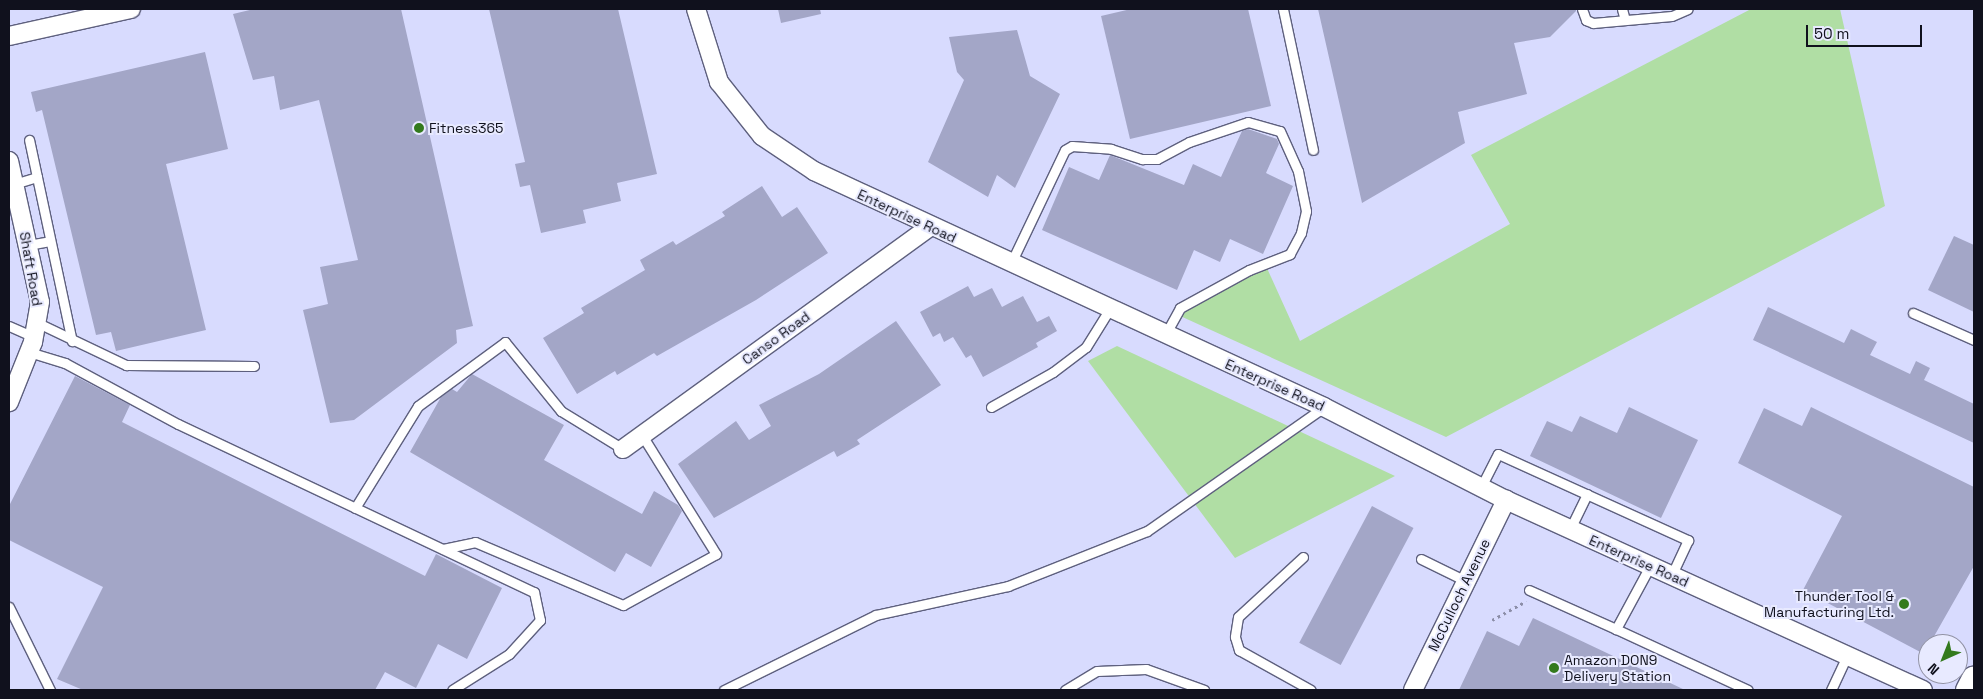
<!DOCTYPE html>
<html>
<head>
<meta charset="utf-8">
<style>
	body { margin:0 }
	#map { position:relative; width:1983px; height:699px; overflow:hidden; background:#d8dbfe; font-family:"Space Grotesk",sans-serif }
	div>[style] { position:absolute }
	.green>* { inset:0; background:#b0dea4 }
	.building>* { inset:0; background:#a3a6c7; transform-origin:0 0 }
	.path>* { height:2.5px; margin-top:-1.25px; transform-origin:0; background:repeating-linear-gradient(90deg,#8b8da7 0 2.5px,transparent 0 6.5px) }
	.roads { filter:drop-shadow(1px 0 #5e607e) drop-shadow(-1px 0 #5e607e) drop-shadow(0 1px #5e607e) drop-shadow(0 -1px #5e607e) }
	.lane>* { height:9px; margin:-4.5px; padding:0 4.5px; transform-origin:4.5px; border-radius:4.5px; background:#fff }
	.street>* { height:18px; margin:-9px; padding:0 9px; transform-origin:9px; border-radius:9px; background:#fff }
	.secondary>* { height:25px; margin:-12.5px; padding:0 12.5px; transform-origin:12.5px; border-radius:12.5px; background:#fff }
	.dots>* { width:14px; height:14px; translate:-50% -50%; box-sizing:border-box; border:2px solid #e8eaff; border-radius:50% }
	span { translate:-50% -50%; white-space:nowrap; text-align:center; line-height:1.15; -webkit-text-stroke:4px #e8eaff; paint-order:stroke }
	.poi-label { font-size:14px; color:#10111d }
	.left { translate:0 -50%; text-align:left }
	.right { translate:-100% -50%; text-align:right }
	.street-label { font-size:14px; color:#10111d }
	.frame { position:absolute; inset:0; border:10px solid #10111d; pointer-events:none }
	.north { position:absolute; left:1918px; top:634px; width:50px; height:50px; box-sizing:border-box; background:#e8eaff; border:1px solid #9293a5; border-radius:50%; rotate:224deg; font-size:14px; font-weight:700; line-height:20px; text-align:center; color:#10111d }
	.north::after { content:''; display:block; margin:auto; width:18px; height:22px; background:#337a1d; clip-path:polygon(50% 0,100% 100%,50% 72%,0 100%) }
	.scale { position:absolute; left:1806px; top:25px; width:116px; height:22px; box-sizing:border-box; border:2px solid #10111d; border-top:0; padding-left:6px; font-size:15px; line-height:18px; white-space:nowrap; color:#10111d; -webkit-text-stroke:4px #e8eaff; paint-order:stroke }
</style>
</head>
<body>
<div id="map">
	<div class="green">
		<div style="clip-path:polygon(1751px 9px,1840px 9px,1885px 206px,1446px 437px,1178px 315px,1266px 266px,1300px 341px,1510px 224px,1471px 155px)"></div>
		<div style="clip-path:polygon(1117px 346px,1395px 476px,1235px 558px,1088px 361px)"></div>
	</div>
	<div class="building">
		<div style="clip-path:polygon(254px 9px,401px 9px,473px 326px,456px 330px,457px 343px,354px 420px,330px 423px,303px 310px,328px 304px,320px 267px,358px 260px,319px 100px,280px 110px,274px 76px,253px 80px,233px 14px)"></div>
		<div style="clip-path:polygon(489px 9px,618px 9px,657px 174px,617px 183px,621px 201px,583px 210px,586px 223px,541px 233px,530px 185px,520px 187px,515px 164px,525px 162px)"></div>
		<div style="clip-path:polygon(778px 9px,820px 9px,821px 14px,781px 23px)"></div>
		<div style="clip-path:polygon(1131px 9px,1248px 9px,1271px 106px,1130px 139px,1101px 16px)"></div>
		<div style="clip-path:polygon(1318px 9px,1576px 9px,1576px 11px,1550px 37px,1514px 43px,1527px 94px,1458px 112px,1465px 143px,1362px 203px)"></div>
		<div style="clip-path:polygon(1017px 30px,1030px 76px,1060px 94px,1015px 188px,997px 175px,988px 197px,928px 162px,964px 80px,957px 72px,949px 37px)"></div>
		<div style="clip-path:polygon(205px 52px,228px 149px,166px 164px,206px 330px,116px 351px,111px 332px,96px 335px,42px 110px,36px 112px,31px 92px)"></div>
		<div style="clip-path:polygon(1248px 129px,1277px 139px,1279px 144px,1266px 173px,1293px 186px,1263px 254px,1230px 239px,1220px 262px,1194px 250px,1177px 290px,1042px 230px,1069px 167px,1099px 180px,1110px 155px,1184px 185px,1193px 164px,1221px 177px,1242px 131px)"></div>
		<div style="clip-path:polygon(762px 186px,782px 217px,797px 207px,828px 253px,756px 300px,657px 356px,654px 353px,617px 375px,615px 371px,577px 394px,543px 338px,584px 313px,581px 308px,645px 270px,640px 260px,673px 241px,676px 245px,725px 216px,722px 212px)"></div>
		<div style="clip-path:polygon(1954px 236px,1974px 245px,1974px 312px,1928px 290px)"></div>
		<div style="clip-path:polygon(968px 286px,974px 297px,992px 288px,1002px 307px,1023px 296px,1037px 322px,1049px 316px,1057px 331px,1036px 343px,1038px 347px,983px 377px,971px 355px,966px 358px,953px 337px,944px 342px,940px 333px,933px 337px,920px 312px)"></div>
		<div style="clip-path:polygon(1768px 307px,1844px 343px,1851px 329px,1877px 342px,1870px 355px,1910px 374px,1916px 361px,1930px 368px,1924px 380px,1974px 404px,1974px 443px,1753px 340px)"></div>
		<div style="clip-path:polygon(896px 321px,941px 385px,857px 440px,860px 444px,837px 457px,834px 451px,714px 518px,678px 464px,736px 421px,749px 440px,771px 426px,759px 405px,819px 374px)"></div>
		<div style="clip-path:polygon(472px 374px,564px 425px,544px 460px,642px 514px,654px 491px,678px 505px,682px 511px,651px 567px,626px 553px,615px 572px,410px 452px,441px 397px,452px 389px,457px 392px)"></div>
		<div style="clip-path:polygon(75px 376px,130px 405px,122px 422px,425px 576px,436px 554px,502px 588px,467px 659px,438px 644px,416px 688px,385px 672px,375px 690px,83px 690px,57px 679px,103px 587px,9px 540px,9px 506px)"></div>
		<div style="clip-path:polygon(1629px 407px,1698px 440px,1661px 518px,1530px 456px,1547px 421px,1572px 432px,1580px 416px,1617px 433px)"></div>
		<div style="clip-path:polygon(1811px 407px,1974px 487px,1974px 566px,1924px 654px,1803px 590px,1842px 516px,1738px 463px,1764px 408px,1802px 426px)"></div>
		<div style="left:1372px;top:506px;width:47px;height:155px;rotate:28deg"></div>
		<div style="clip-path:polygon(1533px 618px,1685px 690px,1459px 690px,1487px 631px,1519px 646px)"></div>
	</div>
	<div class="path">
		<div style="left:1492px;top:620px;width:39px;rotate:-29deg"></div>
	</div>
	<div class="roads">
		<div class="lane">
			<div style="left:1283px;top:9px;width:144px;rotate:78deg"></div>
			<div style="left:1582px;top:9px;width:12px;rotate:70deg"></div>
			<div style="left:1586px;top:20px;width:8px;rotate:23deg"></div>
			<div style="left:1593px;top:23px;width:79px;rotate:-5.1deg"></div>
			<div style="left:1672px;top:16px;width:17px;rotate:-24deg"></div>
			<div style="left:1622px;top:9px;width:11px;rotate:75deg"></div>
			<div style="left:37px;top:177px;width:168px;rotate:78deg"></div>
			<div style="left:14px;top:184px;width:24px;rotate:-17deg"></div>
			<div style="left:37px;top:177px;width:38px;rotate:-102deg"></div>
			<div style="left:28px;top:245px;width:22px;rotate:-10deg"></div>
			<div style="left:1011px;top:263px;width:125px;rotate:-64.5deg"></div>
			<div style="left:1065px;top:150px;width:8px;rotate:-30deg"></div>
			<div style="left:1072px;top:146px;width:39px;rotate:4deg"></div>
			<div style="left:1111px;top:149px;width:33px;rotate:18deg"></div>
			<div style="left:1142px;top:159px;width:15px"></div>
			<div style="left:1157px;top:159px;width:36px;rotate:-28deg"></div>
			<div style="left:1189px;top:142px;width:62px;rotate:-18.7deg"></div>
			<div style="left:1248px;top:122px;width:33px;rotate:16deg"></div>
			<div style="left:1280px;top:131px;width:44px;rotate:65.8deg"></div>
			<div style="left:1298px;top:171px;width:41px;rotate:78.7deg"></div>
			<div style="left:1306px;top:211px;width:23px;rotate:103deg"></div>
			<div style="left:1301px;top:233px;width:24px;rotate:118deg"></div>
			<div style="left:1290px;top:254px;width:44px;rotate:158.7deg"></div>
			<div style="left:1249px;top:270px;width:79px;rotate:151.2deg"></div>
			<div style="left:1180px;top:308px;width:31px;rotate:119deg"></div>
			<div style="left:1913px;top:313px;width:67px;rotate:23.9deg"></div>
			<div style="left:38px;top:323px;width:98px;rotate:25.5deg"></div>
			<div style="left:126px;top:365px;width:128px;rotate:0.4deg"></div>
			<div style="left:9px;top:326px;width:27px;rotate:24deg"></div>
			<div style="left:29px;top:352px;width:38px;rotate:17deg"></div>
			<div style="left:65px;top:363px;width:128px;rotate:28.4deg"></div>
			<div style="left:178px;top:424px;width:394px;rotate:25.3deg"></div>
			<div style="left:534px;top:592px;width:29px;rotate:78deg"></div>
			<div style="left:540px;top:620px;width:46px;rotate:132.4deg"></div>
			<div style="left:509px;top:654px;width:67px;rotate:147.7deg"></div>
			<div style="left:991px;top:407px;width:71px;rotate:-29.4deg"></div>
			<div style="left:1053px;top:372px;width:41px;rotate:-37.1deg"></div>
			<div style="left:1086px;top:347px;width:44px;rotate:-58.1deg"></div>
			<div style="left:1481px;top:487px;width:37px;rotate:-63deg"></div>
			<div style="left:1498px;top:454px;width:209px;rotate:24.4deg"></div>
			<div style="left:1688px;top:540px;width:38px;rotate:115deg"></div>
			<div style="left:355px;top:508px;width:120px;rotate:-58.3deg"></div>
			<div style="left:418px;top:406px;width:108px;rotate:-36.3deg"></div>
			<div style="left:505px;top:342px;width:89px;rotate:50.9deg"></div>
			<div style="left:561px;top:411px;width:73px;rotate:31.5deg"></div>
			<div style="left:1570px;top:529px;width:39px;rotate:-64deg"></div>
			<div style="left:443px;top:549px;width:33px;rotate:-12deg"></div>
			<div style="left:475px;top:542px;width:161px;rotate:23.1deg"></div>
			<div style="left:623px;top:605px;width:106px;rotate:-28.7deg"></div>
			<div style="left:716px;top:554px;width:140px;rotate:-121.9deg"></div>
			<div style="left:1303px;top:557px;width:88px;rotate:137.3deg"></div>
			<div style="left:1238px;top:617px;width:20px;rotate:99deg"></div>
			<div style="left:1235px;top:637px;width:14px;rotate:73deg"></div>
			<div style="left:1239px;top:650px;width:82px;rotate:29.1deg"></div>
			<div style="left:1421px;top:559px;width:50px;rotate:26.1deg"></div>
			<div style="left:1650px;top:566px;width:72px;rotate:118.4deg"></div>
			<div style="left:1616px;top:629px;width:145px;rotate:24.8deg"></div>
			<div style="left:1529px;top:590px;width:95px;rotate:24.1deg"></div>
			<div style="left:9px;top:607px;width:93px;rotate:63.7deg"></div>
			<div style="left:724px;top:690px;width:169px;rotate:-26.3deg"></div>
			<div style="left:876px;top:615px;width:135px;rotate:-12.4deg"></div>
			<div style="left:1008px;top:586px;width:149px;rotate:-21.6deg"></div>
			<div style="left:1147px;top:531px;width:216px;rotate:-35deg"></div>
			<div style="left:1065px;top:690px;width:37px;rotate:-31deg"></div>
			<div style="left:1097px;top:671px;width:49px;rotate:-2.3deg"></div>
			<div style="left:1146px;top:669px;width:62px;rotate:19.9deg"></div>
			<div style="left:1831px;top:690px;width:38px;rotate:-65deg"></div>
		</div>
		<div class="street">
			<div style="left:696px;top:9px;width:77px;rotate:72.5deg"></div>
			<div style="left:719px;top:82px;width:69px;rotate:51.5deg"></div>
			<div style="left:762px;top:136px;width:63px;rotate:33.9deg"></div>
			<div style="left:814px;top:171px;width:562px;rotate:24.83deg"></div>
			<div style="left:1324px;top:407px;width:204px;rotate:27.1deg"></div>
			<div style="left:1506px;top:500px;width:458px;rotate:24.5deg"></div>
			<div style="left:9px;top:36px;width:125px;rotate:-12.5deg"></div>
			<div style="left:9px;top:161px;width:144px;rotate:77.6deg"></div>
			<div style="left:40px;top:302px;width:41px;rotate:99.9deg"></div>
			<div style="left:33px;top:342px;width:65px;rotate:111.8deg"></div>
			<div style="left:623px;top:449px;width:379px;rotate:-35.9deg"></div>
			<div style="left:1413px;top:690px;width:212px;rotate:-63.9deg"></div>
		</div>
		<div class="secondary">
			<div style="left:1968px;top:690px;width:13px;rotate:-63deg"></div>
		</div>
	</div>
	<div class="dots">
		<div style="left:419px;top:128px;background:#337a1d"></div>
		<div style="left:1904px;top:604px;background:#337a1d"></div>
		<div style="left:1554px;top:668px;background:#337a1d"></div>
	</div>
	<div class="poi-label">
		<span class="left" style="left:429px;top:128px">Fitness365</span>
		<span class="right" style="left:1894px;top:604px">Thunder Tool &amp;<br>Manufacturing Ltd.</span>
		<span class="left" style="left:1564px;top:668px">Amazon DON9<br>Delivery Station</span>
	</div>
	<div class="street-label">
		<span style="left:907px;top:216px;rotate:25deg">Enterprise Road</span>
		<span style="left:31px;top:269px;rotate:80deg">Shaft Road</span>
		<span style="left:776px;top:338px;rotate:-36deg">Canso Road</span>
		<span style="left:1275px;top:385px;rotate:24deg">Enterprise Road</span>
		<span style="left:1639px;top:561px;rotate:24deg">Enterprise Road</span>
		<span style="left:1459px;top:595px;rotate:-64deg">McCulloch Avenue</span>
	</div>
	<div class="frame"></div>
	<div class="north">N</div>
	<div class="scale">50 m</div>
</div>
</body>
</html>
